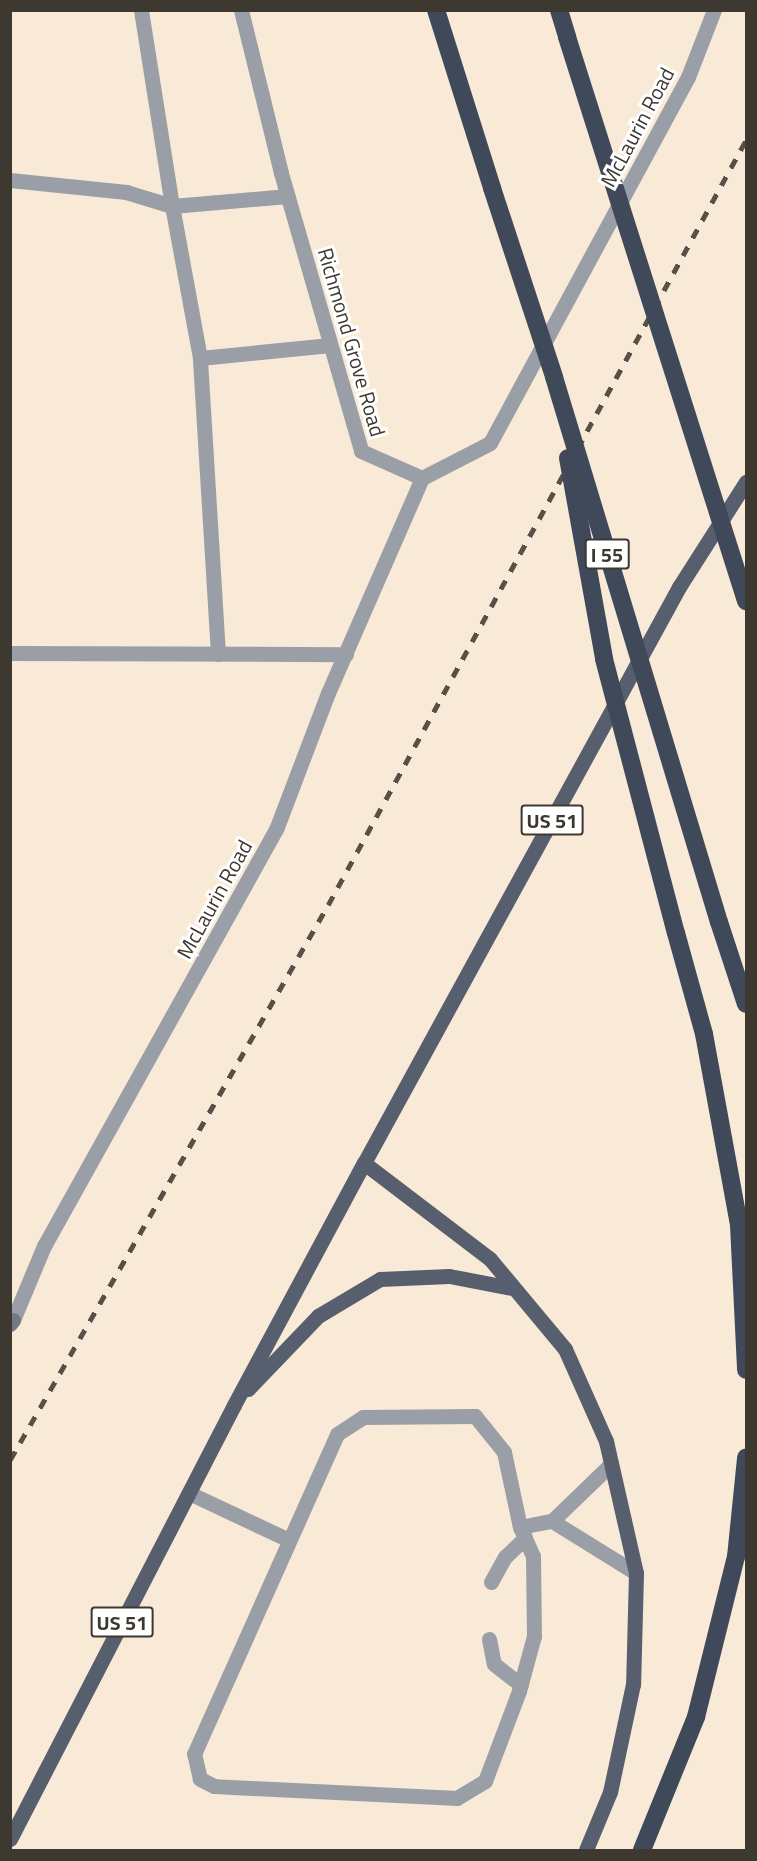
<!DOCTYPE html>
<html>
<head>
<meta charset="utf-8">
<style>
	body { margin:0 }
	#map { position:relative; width:757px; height:1861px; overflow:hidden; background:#f8ead7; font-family:"Titillium Web",sans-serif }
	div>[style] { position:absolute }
	.lane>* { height:15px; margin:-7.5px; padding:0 7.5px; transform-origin:7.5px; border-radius:7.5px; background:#9a9fa7 }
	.street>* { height:15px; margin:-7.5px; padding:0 7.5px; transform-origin:7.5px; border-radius:7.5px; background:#9a9fa7 }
	.secondary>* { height:15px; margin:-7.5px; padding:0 7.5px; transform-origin:7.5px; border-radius:7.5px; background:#737a86 }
	.primary>* { height:15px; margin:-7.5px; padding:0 7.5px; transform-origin:7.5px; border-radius:7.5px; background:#575f6e }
	.highway>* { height:18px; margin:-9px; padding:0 9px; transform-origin:9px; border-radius:9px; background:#404959 }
	.rail>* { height:4.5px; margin-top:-2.25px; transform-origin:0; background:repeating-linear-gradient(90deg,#575047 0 10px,transparent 0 20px) }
	.highway-bridge>* { height:18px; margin:-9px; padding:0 9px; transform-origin:9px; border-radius:9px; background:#404959 }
	span { translate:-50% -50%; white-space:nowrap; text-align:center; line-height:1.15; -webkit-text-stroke:6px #fff; paint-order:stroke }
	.shield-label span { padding:2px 4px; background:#fff; border:2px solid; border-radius:4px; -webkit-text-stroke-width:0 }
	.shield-label { font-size:20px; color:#3d3830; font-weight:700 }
	.street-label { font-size:21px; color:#3d3830 }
	.frame { position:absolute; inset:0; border:12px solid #3d3830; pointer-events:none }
</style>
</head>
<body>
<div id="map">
	<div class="lane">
		<div style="left:10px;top:180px;width:117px;rotate:5.9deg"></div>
		<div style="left:126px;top:192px;width:48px;rotate:16.9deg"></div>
		<div style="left:172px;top:206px;width:198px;rotate:-99deg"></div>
		<div style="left:200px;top:358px;width:155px;rotate:-100.4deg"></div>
		<div style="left:172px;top:206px;width:116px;rotate:-4.9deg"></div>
		<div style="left:10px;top:653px;width:336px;rotate:0.2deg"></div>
		<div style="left:218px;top:654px;width:297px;rotate:-93.5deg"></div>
		<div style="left:200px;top:358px;width:131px;rotate:-5.7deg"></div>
		<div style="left:475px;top:1416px;width:46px;rotate:51.1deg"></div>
		<div style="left:504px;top:1452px;width:77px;rotate:78deg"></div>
		<div style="left:520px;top:1527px;width:32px;rotate:66deg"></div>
		<div style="left:533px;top:1556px;width:80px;rotate:89.3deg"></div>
		<div style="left:534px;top:1636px;width:57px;rotate:105.3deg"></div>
		<div style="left:519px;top:1691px;width:96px;rotate:110.7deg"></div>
		<div style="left:485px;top:1781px;width:33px;rotate:149deg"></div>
		<div style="left:457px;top:1798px;width:243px;rotate:-177.2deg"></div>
		<div style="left:214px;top:1786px;width:16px;rotate:-153deg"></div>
		<div style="left:200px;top:1779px;width:26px;rotate:-103deg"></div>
		<div style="left:194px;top:1754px;width:350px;rotate:-65.9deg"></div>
		<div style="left:337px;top:1434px;width:31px;rotate:-33deg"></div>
		<div style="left:363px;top:1417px;width:112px;rotate:-0.5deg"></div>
		<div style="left:611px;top:1464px;width:82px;rotate:136deg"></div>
		<div style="left:552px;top:1521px;width:99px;rotate:31.8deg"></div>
		<div style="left:189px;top:1493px;width:110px;rotate:25.2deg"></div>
		<div style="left:520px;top:1527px;width:33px;rotate:-11deg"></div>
		<div style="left:491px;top:1582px;width:29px;rotate:-61deg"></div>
		<div style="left:505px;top:1557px;width:28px;rotate:-44deg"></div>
		<div style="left:489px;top:1639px;width:25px;rotate:79deg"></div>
		<div style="left:494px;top:1664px;width:34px;rotate:38deg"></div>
	</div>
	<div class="street">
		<div style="left:241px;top:10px;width:168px;rotate:76.2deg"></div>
		<div style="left:281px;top:173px;width:289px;rotate:73.9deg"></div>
		<div style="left:361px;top:451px;width:67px;rotate:23.9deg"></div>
		<div style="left:422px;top:478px;width:76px;rotate:-27.2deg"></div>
		<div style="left:490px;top:443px;width:416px;rotate:-61.6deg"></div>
		<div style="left:688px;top:77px;width:72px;rotate:-68.8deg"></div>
		<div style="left:13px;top:1320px;width:80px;rotate:-67.3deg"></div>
		<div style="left:44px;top:1246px;width:479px;rotate:-60.9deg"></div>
		<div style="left:277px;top:827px;width:143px;rotate:-69.2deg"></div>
		<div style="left:328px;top:693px;width:235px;rotate:-66.4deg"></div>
	</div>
	<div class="secondary">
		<div style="left:10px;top:1324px;width:5px;rotate:-53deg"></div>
	</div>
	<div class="primary">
		<div style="left:364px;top:1163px;width:158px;rotate:37.3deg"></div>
		<div style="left:490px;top:1259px;width:117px;rotate:50.2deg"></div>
		<div style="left:565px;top:1349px;width:101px;rotate:66deg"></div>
		<div style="left:606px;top:1441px;width:135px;rotate:77.2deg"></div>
		<div style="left:636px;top:1573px;width:111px;rotate:91.5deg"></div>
		<div style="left:633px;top:1684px;width:110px;rotate:102deg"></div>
		<div style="left:610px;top:1792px;width:63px;rotate:112.5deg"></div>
		<div style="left:248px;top:1389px;width:101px;rotate:-46.2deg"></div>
		<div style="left:318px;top:1316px;width:72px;rotate:-30.8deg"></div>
		<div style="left:380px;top:1279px;width:69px;rotate:-2.5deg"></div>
		<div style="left:449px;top:1276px;width:64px;rotate:10.8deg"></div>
		<div style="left:10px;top:1839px;width:488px;rotate:-62.7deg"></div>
		<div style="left:234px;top:1405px;width:275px;rotate:-61.8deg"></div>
		<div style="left:364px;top:1163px;width:657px;rotate:-61.33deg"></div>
		<div style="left:679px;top:587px;width:125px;rotate:-57.5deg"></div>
	</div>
	<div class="highway">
		<div style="left:436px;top:10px;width:187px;rotate:72.5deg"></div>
		<div style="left:559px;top:10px;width:28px;rotate:73deg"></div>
		<div style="left:719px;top:922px;width:86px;rotate:71.8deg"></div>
		<div style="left:676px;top:933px;width:105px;rotate:74.5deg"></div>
		<div style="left:704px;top:1034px;width:194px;rotate:79.6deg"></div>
		<div style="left:739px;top:1225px;width:145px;rotate:87.2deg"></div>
		<div style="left:642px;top:1850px;width:144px;rotate:-67.9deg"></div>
		<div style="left:696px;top:1717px;width:165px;rotate:-76deg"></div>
		<div style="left:736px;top:1557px;width:100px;rotate:-84.2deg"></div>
	</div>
	<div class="rail">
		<div style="left:10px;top:1460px;width:640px;rotate:-60.19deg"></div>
		<div style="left:328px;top:905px;width:872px;rotate:-61.35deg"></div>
	</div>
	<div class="highway-bridge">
		<div style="left:567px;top:37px;width:592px;rotate:72.39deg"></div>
		<div style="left:492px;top:188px;width:199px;rotate:71.8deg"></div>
		<div style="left:554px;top:377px;width:569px;rotate:73.16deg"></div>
		<div style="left:568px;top:458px;width:204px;rotate:79.8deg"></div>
		<div style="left:604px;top:659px;width:283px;rotate:75.3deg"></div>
	</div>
	<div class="shield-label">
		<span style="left:607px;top:554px">I 55</span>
		<span style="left:552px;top:820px">US 51</span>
		<span style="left:122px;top:1622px">US 51</span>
	</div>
	<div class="street-label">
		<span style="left:637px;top:127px;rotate:-62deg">McLaurin Road</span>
		<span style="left:352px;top:342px;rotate:74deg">Richmond Grove Road</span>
		<span style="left:214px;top:899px;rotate:-61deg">McLaurin Road</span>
	</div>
	<div class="frame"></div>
</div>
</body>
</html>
